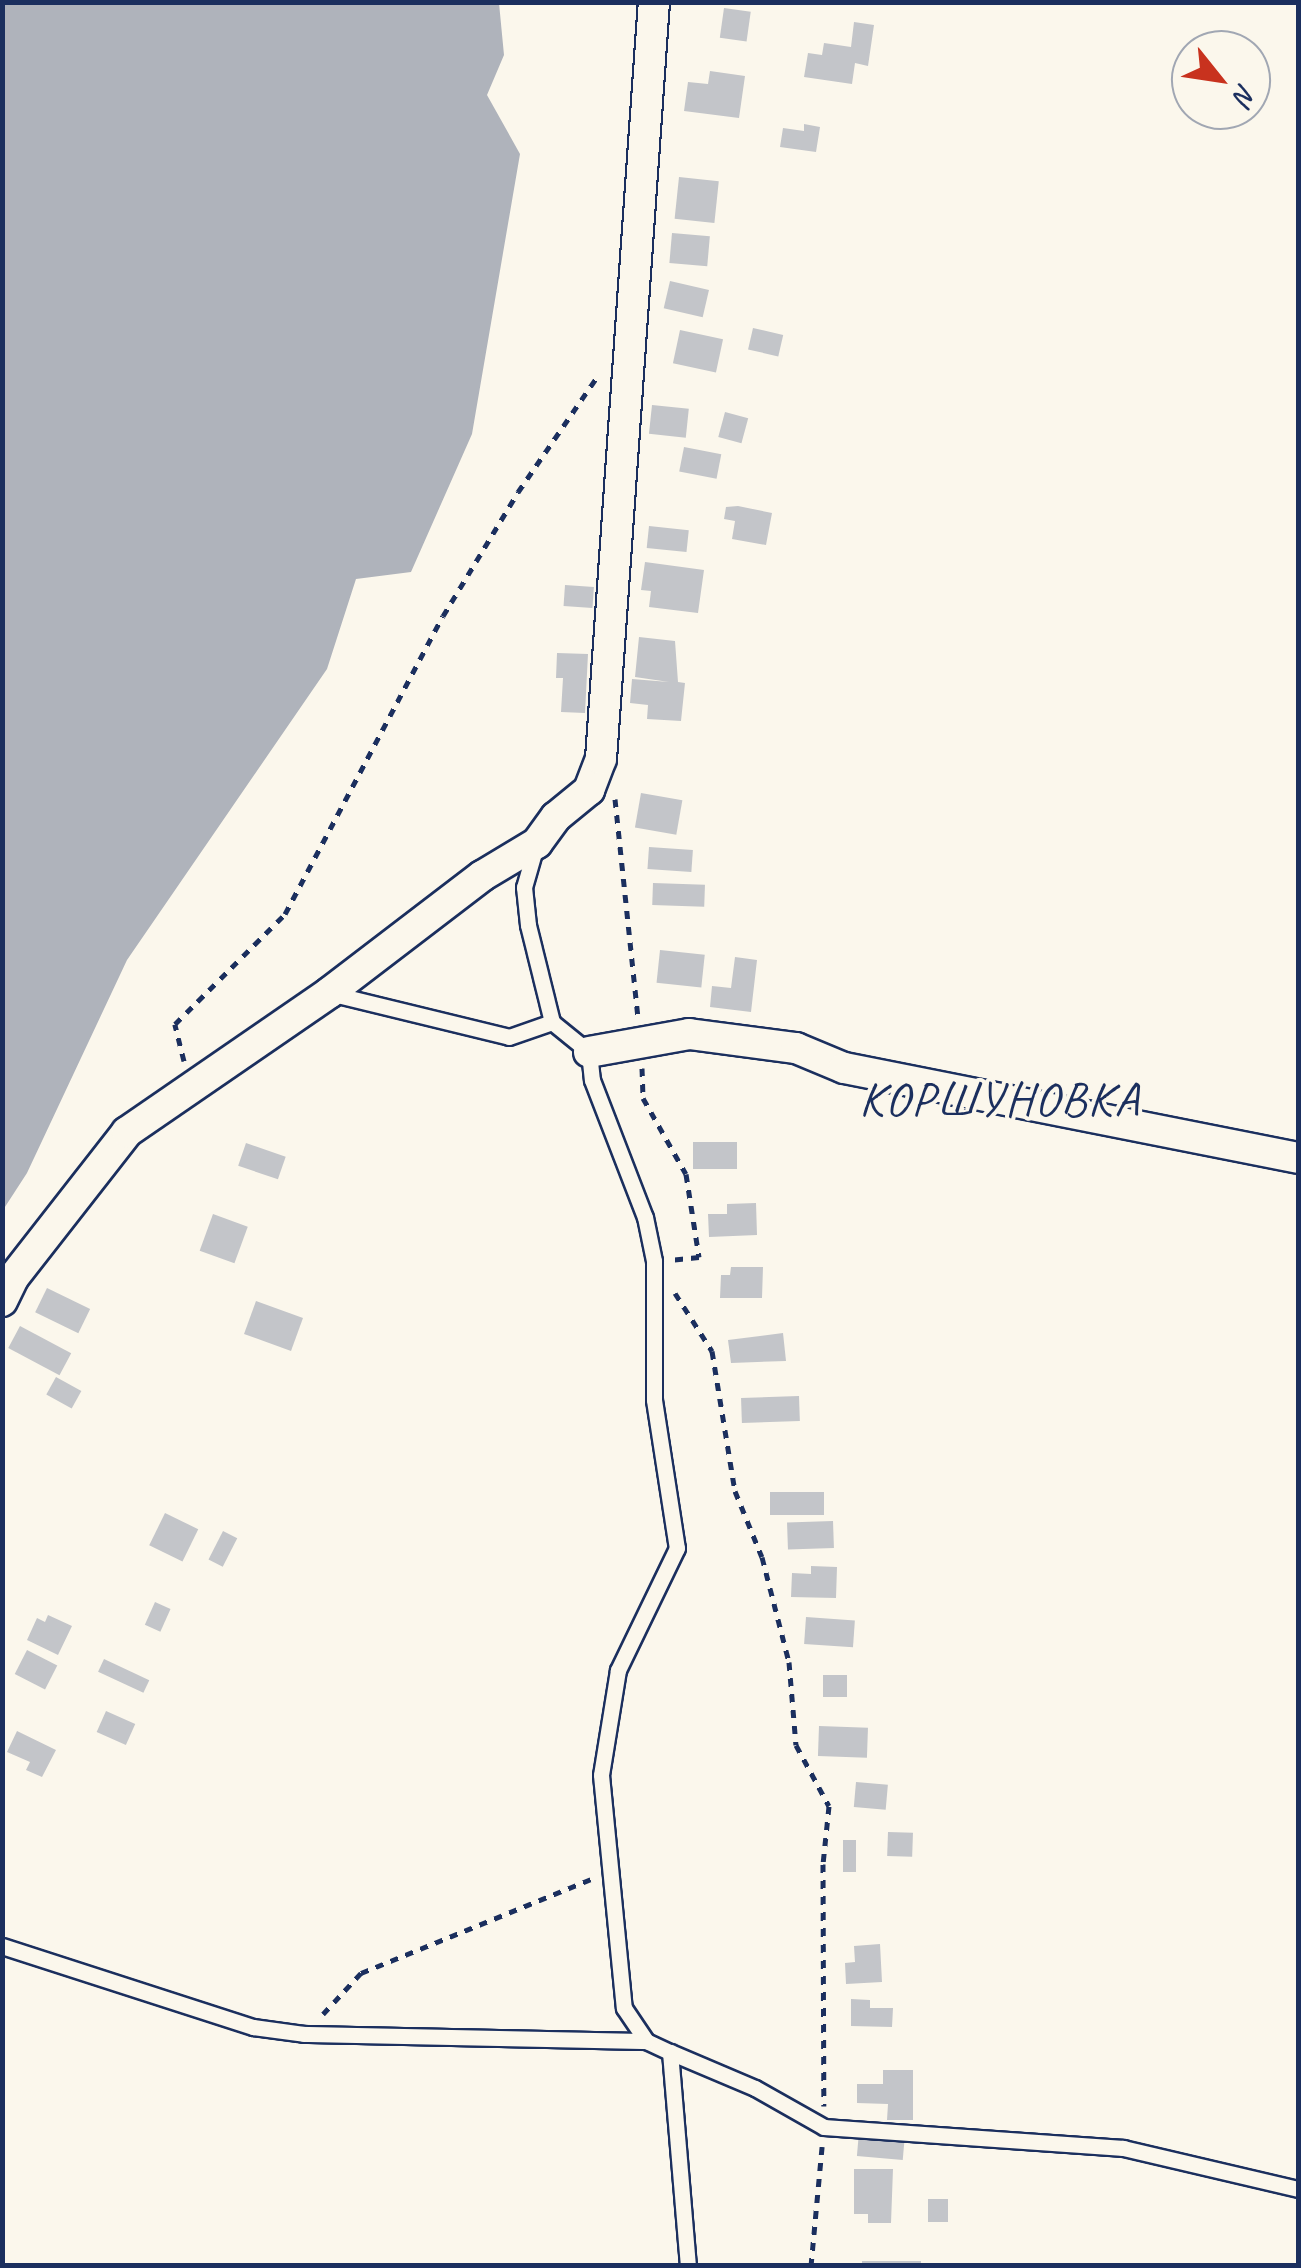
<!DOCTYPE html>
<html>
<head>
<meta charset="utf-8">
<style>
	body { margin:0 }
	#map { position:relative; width:1301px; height:2268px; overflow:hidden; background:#fbf7ec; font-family:Caveat,sans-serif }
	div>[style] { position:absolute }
	.water>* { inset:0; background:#afb3bb }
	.building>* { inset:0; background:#c3c5c9; transform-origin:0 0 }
	.path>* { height:5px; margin-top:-2.5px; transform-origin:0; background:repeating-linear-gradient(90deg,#1b2f5e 0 8px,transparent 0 16px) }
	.roads { filter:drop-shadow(2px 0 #1b2f5e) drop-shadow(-2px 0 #1b2f5e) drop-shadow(0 2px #1b2f5e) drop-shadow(0 -2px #1b2f5e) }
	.service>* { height:15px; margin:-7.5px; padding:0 7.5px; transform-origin:7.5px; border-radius:7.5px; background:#fbf7ec }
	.minor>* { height:30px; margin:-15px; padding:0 15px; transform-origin:15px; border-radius:15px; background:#fbf7ec }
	span { translate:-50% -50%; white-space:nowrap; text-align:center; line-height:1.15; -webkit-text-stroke:8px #fbf7ec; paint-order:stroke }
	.quarter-label { font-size:48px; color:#1b2f5e; letter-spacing:2.5px }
	.frame { position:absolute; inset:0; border:5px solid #1b2f5e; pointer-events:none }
	.north { position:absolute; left:1171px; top:30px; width:100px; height:100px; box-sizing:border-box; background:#fbf7ec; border:2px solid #a1a7b3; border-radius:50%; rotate:120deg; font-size:28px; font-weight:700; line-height:40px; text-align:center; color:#1b2f5e }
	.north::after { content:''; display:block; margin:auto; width:35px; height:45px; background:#c8321e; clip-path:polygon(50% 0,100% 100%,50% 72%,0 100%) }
</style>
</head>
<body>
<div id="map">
	<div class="water">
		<div style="clip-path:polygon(3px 2px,499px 3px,504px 55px,487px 95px,520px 154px,472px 434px,411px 572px,356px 579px,327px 669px,127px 960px,27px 1173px,3px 1210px)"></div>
	</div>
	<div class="building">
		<div style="left:724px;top:8px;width:27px;height:30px;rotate:8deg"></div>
		<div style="clip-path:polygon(854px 22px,874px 25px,868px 66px,855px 63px,852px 84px,804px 77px,808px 53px,822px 55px,824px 43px,851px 47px)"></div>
		<div style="clip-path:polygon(710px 71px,745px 76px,739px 118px,684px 111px,688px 82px,708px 84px)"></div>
		<div style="clip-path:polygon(804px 124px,820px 127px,816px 152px,780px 147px,783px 128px,804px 131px)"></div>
		<div style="left:679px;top:177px;width:40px;height:42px;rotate:6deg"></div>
		<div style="left:672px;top:233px;width:38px;height:30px;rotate:5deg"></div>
		<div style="left:670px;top:281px;width:40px;height:28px;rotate:13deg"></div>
		<div style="left:753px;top:328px;width:31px;height:22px;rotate:13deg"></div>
		<div style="left:680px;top:330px;width:44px;height:34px;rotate:12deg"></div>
		<div style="left:652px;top:405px;width:37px;height:29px;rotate:6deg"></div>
		<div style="left:725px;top:412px;width:24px;height:26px;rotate:15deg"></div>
		<div style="left:684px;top:447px;width:38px;height:25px;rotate:11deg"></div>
		<div style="clip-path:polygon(738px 506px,772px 513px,766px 545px,732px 539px,735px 521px,724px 519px,726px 507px)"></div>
		<div style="left:649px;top:526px;width:40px;height:22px;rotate:6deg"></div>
		<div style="clip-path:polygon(645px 562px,704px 570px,698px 613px,649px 607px,651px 591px,641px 590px)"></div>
		<div style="left:565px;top:585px;width:29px;height:21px;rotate:4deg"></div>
		<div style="clip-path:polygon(639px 637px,675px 641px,678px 682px,685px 683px,681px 721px,647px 719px,648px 705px,630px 703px,632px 679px,669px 682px,635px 677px)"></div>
		<div style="clip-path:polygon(557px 653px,588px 654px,585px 713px,561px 712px,563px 678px,556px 678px)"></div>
		<div style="left:641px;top:793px;width:42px;height:35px;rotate:10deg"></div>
		<div style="left:649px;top:847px;width:44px;height:22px;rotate:4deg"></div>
		<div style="left:653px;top:883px;width:52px;height:22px;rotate:2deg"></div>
		<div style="left:660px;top:950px;width:45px;height:33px;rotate:6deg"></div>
		<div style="clip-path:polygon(735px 957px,757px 960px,751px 1012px,710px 1007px,712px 986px,731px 988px)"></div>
		<div style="left:737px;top:1142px;width:27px;height:44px;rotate:90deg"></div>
		<div style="left:246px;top:1143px;width:42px;height:24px;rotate:19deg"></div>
		<div style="clip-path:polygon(756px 1203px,757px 1235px,709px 1237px,708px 1214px,727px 1214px,727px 1204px)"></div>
		<div style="left:213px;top:1214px;width:37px;height:39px;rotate:20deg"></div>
		<div style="clip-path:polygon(731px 1267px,763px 1267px,762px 1298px,720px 1298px,721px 1275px,730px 1275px)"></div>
		<div style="left:47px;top:1288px;width:48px;height:27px;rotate:26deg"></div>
		<div style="left:256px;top:1301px;width:50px;height:35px;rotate:20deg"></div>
		<div style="left:20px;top:1326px;width:58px;height:25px;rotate:28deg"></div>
		<div style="clip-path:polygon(783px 1333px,786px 1361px,731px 1363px,728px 1340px)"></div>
		<div style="left:56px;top:1377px;width:29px;height:20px;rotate:29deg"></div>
		<div style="left:799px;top:1396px;width:25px;height:58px;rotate:88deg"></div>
		<div style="left:770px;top:1492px;width:54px;height:23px"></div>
		<div style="left:165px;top:1513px;width:37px;height:36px;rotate:26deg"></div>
		<div style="left:833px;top:1521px;width:27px;height:46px;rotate:88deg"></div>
		<div style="left:223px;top:1531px;width:16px;height:32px;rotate:27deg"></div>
		<div style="clip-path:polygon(811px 1566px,837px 1567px,836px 1598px,791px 1597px,792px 1573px,811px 1574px)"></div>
		<div style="left:155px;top:1602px;width:17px;height:25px;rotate:24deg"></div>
		<div style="clip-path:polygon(48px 1615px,72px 1626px,58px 1655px,27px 1640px,37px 1618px,45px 1622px)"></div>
		<div style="left:806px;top:1617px;width:49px;height:27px;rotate:4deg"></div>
		<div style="left:27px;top:1650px;width:34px;height:27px;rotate:27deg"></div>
		<div style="left:104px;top:1659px;width:50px;height:14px;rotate:25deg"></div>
		<div style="left:823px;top:1675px;width:24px;height:22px"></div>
		<div style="left:106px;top:1711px;width:32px;height:23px;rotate:24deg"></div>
		<div style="left:819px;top:1726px;width:49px;height:30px;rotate:2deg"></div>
		<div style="clip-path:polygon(17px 1731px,56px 1750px,42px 1777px,26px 1770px,30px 1762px,7px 1752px)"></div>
		<div style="left:856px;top:1782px;width:32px;height:25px;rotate:5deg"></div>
		<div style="left:888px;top:1832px;width:25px;height:24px;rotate:2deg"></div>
		<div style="left:843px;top:1840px;width:13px;height:32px"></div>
		<div style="clip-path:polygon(880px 1944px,882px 1982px,846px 1984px,845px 1963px,855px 1962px,854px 1946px)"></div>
		<div style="clip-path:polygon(851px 1999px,870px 2000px,870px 2008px,893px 2008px,892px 2027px,851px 2026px)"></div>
		<div style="clip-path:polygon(883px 2070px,913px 2070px,913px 2120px,887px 2120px,888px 2104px,857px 2103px,857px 2084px,883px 2084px)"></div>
		<div style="left:859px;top:2132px;width:46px;height:24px;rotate:5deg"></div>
		<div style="clip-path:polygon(854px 2169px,893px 2169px,891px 2223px,868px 2223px,868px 2214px,854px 2214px)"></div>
		<div style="left:928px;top:2199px;width:20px;height:23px"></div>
		<div style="left:862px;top:2261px;width:59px;height:5px"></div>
	</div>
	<div class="path">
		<div style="left:615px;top:799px;width:219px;rotate:84deg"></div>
		<div style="left:184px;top:1061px;width:38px;rotate:-104deg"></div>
		<div style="left:175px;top:1024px;width:156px;rotate:-45deg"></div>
		<div style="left:285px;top:914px;width:337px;rotate:-62.1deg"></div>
		<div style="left:443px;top:616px;width:145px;rotate:-58.8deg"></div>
		<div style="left:518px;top:492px;width:143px;rotate:-55.5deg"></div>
		<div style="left:642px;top:1068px;width:30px;rotate:88deg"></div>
		<div style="left:643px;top:1098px;width:87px;rotate:60.5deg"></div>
		<div style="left:686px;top:1174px;width:84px;rotate:81.1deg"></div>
		<div style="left:699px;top:1257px;width:27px;rotate:174deg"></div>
		<div style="left:675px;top:1293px;width:69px;rotate:57.5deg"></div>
		<div style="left:712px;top:1351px;width:142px;rotate:80.7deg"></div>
		<div style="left:735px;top:1491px;width:71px;rotate:67.8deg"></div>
		<div style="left:762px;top:1557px;width:108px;rotate:75.6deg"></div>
		<div style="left:789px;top:1662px;width:83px;rotate:85.2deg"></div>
		<div style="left:796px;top:1745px;width:69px;rotate:61.6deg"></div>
		<div style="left:829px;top:1806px;width:58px;rotate:95.9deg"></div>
		<div style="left:823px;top:1864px;width:242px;rotate:89.8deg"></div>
		<div style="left:323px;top:2014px;width:56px;rotate:-47.2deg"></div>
		<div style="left:361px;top:1973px;width:248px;rotate:-22.2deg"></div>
		<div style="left:811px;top:2266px;width:120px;rotate:-84.7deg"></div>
	</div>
	<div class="roads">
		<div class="service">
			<div style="left:535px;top:849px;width:40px;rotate:106deg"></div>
			<div style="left:524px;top:887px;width:38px;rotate:84deg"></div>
			<div style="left:528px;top:925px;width:100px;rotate:76.1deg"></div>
			<div style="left:552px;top:1022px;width:48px;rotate:39deg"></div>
			<div style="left:589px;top:1052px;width:28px;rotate:84deg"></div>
			<div style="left:592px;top:1080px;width:147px;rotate:68.9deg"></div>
			<div style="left:645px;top:1217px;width:45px;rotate:78.4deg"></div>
			<div style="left:654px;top:1261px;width:139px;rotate:90deg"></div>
			<div style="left:654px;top:1400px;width:150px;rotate:81.2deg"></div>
			<div style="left:677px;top:1548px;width:136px;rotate:115.8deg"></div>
			<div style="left:618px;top:1670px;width:106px;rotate:99.2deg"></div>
			<div style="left:601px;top:1775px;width:234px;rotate:84.4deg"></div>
			<div style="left:624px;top:2008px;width:40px;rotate:56deg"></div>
			<div style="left:646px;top:2041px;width:26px;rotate:25deg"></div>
			<div style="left:670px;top:2052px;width:215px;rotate:85.2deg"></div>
			<div style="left:329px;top:993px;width:185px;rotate:13.7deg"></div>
			<div style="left:509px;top:1037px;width:46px;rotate:-19.2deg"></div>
			<div style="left:2px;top:1946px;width:264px;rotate:17.9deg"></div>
			<div style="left:253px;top:2027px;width:51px;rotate:7.8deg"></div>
			<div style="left:304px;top:2034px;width:342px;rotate:1.2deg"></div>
			<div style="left:670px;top:2052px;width:92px;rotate:23deg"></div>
			<div style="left:755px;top:2088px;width:79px;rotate:29.5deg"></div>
			<div style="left:824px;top:2127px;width:300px;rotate:4deg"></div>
			<div style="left:1123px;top:2148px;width:180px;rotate:13.2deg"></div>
		</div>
		<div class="minor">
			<div style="left:589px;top:1052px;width:102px;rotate:-10.2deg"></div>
			<div style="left:689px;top:1034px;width:108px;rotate:7.5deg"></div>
			<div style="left:796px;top:1048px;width:52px;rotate:22.6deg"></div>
			<div style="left:844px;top:1068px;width:463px;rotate:11.2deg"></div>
			<div style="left:2px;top:1301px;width:25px;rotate:-64deg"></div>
			<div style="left:13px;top:1278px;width:185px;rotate:-52deg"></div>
			<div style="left:127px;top:1132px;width:245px;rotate:-34.5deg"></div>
			<div style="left:329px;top:993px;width:193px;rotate:-37.4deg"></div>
			<div style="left:482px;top:876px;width:64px;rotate:-31deg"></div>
			<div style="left:537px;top:843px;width:32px;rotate:-54deg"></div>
			<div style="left:556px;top:817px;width:43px;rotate:-39.3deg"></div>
			<div style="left:589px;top:790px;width:33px;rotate:-69deg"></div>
			<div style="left:601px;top:759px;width:759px;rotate:-86deg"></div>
		</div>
	</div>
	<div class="quarter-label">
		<span style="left:1000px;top:1100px">КОРШУНОВКА</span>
	</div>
	<div class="frame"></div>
	<div class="north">N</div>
</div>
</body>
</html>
